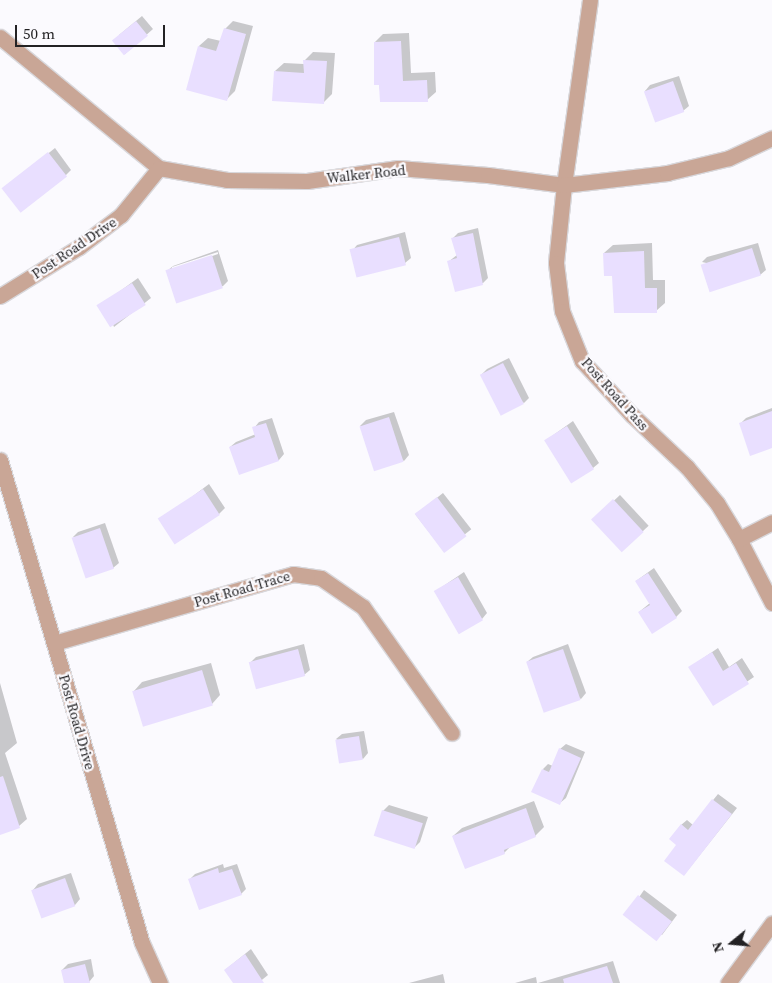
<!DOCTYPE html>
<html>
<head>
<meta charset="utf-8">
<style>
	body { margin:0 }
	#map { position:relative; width:772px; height:983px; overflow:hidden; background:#fbfafe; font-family:"Source Serif 4",serif }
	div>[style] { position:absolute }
	.shadow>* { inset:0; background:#0003; transform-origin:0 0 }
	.building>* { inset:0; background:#e9dfff; transform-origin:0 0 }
	.roads { filter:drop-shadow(1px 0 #d8d7db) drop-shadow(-1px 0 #d8d7db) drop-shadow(0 1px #d8d7db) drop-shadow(0 -1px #d8d7db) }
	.minor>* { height:15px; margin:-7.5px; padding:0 7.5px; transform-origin:7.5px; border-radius:7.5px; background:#c9a696 }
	span { translate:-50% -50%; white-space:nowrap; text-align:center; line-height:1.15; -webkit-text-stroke:4.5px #fbfafe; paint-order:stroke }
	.street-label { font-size:14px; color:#232224 }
	.north { position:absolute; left:707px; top:918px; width:50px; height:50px; -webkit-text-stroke:4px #fbfafe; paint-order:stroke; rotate:253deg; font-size:14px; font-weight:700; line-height:20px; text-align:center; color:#232224 }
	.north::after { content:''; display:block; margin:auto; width:18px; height:22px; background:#232224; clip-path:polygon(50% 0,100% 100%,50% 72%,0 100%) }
	.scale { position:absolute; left:15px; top:25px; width:150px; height:22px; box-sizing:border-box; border:2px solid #232224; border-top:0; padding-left:6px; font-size:15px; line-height:18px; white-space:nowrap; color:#232224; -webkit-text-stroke:4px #fbfafe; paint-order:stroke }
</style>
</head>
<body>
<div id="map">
	<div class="shadow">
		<div style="clip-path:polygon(142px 16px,153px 29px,125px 54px,119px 35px)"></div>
		<div style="clip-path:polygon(233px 21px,253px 26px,235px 91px,227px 99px,199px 46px,208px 38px,221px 41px,225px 29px)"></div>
		<div style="clip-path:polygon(409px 33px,411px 73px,435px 72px,436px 92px,427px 100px,381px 101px,375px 42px,383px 34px)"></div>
		<div style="clip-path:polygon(313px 52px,335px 53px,332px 94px,324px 102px,275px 71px,284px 63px,304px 64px,304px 61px)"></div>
		<div style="clip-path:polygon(679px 76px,689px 106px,683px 111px,645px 91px,650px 85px)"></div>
		<div style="clip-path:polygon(55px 148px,71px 170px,66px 175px,10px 184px)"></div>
		<div style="clip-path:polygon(478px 228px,488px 278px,483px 283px,456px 290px,448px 262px,457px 255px,452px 239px,458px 233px)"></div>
		<div style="clip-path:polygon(405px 232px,411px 258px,405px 263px,352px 251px,357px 245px)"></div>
		<div style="clip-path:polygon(652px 243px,653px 280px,665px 280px,665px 303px,656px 311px,613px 275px,604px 253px,613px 245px)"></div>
		<div style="clip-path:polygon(758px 243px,766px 270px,760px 275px,702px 262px,707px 257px)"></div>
		<div style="clip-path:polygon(evenodd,218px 250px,228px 281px,223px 286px,178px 302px,167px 271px,173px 266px,218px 250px,218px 252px,218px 254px,172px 270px,172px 267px,218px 252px)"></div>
		<div style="clip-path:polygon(138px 278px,151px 298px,114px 327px,105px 302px)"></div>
		<div style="clip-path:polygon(509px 358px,529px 398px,524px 403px,481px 375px,487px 369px)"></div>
		<div style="clip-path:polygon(772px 408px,772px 446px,740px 424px,746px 418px)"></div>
		<div style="clip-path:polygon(394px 412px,409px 455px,404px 461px,360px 426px,366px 420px)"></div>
		<div style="clip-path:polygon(272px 418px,284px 454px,279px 460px,240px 473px,230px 447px,236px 442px,256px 434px,254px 428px,259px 422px)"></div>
		<div style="clip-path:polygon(573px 421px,599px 463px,593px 468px,545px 441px)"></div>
		<div style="clip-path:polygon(209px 484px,225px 508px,219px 514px,161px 520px)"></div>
		<div style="left:443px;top:493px;width:46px;height:35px;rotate:52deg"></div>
		<div style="left:620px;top:495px;width:42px;height:36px;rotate:47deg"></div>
		<div style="clip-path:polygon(105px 523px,119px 563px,113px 568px,73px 537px,78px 532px)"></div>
		<div style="clip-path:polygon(654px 568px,682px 611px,676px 617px,639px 612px,650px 603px,636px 581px)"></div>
		<div style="clip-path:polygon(464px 572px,487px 613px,482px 619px,436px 591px)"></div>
		<div style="clip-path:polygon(304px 644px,310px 670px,304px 675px,251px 662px,256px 657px)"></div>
		<div style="clip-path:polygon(568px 644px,586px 693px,581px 699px,527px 662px,533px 657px)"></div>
		<div style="clip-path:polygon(718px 648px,729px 667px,742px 658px,754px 677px,713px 704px,690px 667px)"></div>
		<div style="clip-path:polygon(211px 663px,220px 695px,212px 704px,134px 691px,142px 682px)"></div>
		<div style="clip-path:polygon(0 683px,17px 743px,5px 753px,27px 819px,19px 826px,0 833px)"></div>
		<div style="clip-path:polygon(364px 731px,368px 753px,363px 759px,336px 739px,342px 734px)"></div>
		<div style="clip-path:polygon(566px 744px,585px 752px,566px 798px,560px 803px,543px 769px,548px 764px,553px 766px,560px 749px)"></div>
		<div style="clip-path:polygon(718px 794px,737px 808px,684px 875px,678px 845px,681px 825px,687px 820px,693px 825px)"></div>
		<div style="clip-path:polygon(534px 801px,544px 827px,535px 836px,512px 845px,504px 853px,453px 836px,462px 828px)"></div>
		<div style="clip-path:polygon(389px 805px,428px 817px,420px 842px,415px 847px,383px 811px)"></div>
		<div style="clip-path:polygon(223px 864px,224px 868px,237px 864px,246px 889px,241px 894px,190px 879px,195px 874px)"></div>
		<div style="clip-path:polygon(71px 873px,80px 899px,75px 905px,42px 916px,33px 890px,38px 884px)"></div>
		<div style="clip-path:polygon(644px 890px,677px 915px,662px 935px,626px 916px)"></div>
		<div style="clip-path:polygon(251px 949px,268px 975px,258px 983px,234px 983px,225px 970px)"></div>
		<div style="clip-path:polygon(91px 959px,94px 976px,89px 982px,65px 983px,62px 970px,68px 964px)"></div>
		<div style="clip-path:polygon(613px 961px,620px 983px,538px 983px)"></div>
		<div style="clip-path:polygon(443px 974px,445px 983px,409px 983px)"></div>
		<div style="clip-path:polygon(536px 977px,537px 983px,515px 983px)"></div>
	</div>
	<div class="building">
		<div style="left:136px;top:21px;width:19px;height:31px;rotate:51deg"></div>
		<div style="clip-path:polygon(224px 28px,246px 34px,227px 101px,186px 90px,198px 46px,216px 51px)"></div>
		<div style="clip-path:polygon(401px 41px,403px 81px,427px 80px,428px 102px,380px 102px,379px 85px,374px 85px,374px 42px)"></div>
		<div style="clip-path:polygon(303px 60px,327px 61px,324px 104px,272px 101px,274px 71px,304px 73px)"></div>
		<div style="left:673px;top:81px;width:33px;height:31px;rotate:70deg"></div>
		<div style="left:48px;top:152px;width:31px;height:59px;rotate:52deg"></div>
		<div style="clip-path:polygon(473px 233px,483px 285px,455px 292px,447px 261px,457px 258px,451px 238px)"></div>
		<div style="left:399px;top:237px;width:29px;height:51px;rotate:76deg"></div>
		<div style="left:752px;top:248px;width:29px;height:54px;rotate:72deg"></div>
		<div style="clip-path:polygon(644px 251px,645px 288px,657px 288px,657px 313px,614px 313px,612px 276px,604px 276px,603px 253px)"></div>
		<div style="left:212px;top:255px;width:35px;height:49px;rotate:72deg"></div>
		<div style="left:132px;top:283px;width:26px;height:42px;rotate:58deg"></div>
		<div style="left:503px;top:363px;width:46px;height:26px;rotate:63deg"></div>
		<div style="clip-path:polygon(772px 411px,772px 448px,750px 456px,739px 423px)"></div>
		<div style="left:389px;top:417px;width:47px;height:31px;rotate:72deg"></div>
		<div style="clip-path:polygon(266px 423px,279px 461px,239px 475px,229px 447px,255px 437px,252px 427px)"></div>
		<div style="left:567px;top:426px;width:51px;height:27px;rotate:58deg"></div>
		<div style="left:203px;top:489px;width:31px;height:54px;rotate:57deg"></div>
		<div style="left:437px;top:497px;width:49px;height:28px;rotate:53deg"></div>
		<div style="left:613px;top:499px;width:45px;height:30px;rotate:47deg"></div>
		<div style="left:100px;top:528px;width:43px;height:30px;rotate:71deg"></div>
		<div style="clip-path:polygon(648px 573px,677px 618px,652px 634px,638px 612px,650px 605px,635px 581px)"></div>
		<div style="left:458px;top:577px;width:50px;height:28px;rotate:60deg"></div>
		<div style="left:298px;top:649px;width:28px;height:51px;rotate:75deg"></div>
		<div style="left:563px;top:649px;width:54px;height:39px;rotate:71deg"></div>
		<div style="clip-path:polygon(712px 652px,723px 671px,736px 663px,749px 684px,713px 706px,688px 667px)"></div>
		<div style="left:202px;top:670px;width:37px;height:73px;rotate:73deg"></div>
		<div style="left:359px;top:736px;width:24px;height:24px;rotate:81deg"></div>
		<div style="clip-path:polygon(559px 748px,581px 758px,560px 805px,531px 792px,542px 769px,549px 772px)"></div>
		<div style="clip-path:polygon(3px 776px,20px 828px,0 835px,0 777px)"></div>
		<div style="clip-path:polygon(712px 799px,732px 814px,684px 876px,664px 861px,676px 845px,669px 839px,681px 824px,688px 830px)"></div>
		<div style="clip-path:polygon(526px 808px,536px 837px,504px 850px,505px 854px,465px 869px,452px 836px)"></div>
		<div style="left:382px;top:810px;width:43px;height:27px;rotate:18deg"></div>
		<div style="clip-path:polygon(218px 868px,219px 873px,232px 869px,242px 895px,199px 910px,188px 879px)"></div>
		<div style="left:65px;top:878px;width:30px;height:36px;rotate:70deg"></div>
		<div style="left:638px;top:895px;width:43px;height:25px;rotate:38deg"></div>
		<div style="clip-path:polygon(245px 954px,264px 983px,233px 983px,224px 970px)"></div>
		<div style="clip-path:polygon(85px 964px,90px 983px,64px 983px,61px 970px)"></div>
		<div style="clip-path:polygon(607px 966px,613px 983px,564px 983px,563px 979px)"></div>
	</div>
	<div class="roads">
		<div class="minor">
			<div style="left:590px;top:0;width:187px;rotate:98deg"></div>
			<div style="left:564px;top:185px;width:78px;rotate:95.9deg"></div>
			<div style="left:556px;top:263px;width:48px;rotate:82.9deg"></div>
			<div style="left:562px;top:311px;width:54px;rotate:68.2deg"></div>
			<div style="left:582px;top:361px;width:74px;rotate:47.2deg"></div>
			<div style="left:632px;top:415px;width:76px;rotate:43.4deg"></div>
			<div style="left:687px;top:467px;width:47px;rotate:50.2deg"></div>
			<div style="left:717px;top:503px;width:42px;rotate:58.6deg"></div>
			<div style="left:739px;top:539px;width:72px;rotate:62.7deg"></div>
			<div style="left:0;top:37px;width:206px;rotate:39.5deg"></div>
			<div style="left:159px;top:168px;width:69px;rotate:10deg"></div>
			<div style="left:227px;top:180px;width:80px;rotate:0.7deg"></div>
			<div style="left:307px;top:181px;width:92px;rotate:-8.1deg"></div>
			<div style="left:398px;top:168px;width:90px;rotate:4.4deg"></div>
			<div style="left:488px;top:175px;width:77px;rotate:7.5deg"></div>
			<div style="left:564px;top:185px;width:104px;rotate:-6.6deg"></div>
			<div style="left:667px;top:173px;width:64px;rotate:-13.6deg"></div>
			<div style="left:729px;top:158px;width:47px;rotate:-24.9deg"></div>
			<div style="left:0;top:296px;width:93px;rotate:-31.8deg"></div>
			<div style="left:79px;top:247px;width:53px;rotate:-37.3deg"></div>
			<div style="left:121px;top:215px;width:60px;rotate:-51deg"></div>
			<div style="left:0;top:460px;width:503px;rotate:73.62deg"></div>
			<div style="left:142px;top:943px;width:44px;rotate:65.8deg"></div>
			<div style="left:739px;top:539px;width:37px;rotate:-27deg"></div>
			<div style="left:54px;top:643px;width:249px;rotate:-16.1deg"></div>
			<div style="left:293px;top:574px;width:28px;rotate:8deg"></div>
			<div style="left:321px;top:578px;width:51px;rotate:34.6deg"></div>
			<div style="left:363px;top:607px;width:154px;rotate:54.8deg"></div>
			<div style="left:728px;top:983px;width:74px;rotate:-53.7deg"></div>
		</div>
	</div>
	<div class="street-label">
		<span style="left:366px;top:174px;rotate:-6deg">Walker Road</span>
		<span style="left:74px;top:248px;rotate:-34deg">Post Road Drive</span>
		<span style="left:615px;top:394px;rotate:48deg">Post Road Pass</span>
		<span style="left:242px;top:589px;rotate:-16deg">Post Road Trace</span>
		<span style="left:77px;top:722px;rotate:74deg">Post Road Drive</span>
	</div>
	<div class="north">N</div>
	<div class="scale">50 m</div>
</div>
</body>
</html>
